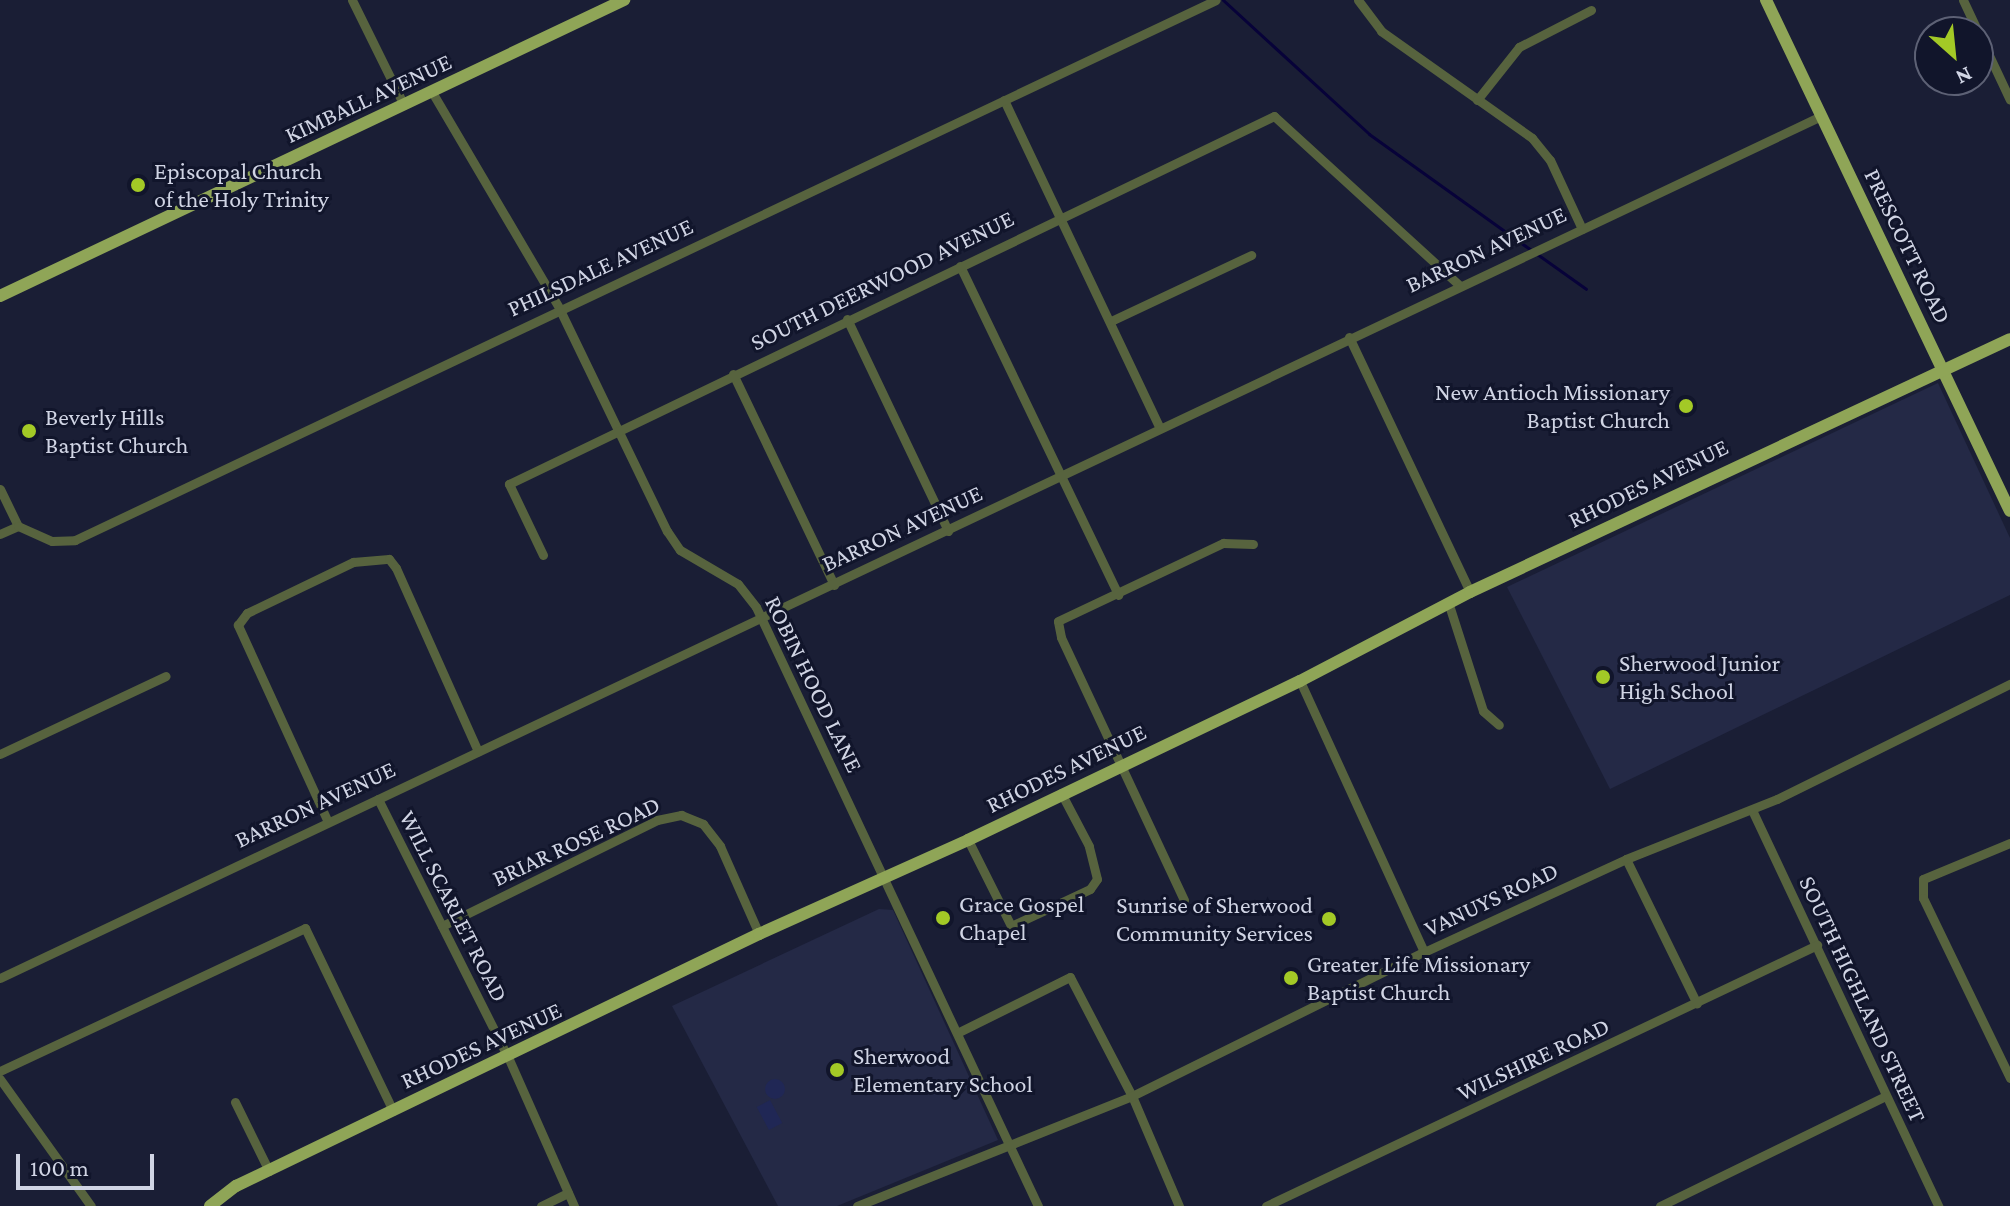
<!DOCTYPE html>
<html>
<head>
<meta charset="utf-8">
<style>
	body { margin:0 }
	#map { position:relative; width:2010px; height:1206px; overflow:hidden; background:#1a1e35; font-family:"Crimson Pro",serif }
	div>[style] { position:absolute }
	.built>* { inset:0; background:#242946 }
	.green>* { inset:0; background:#202755; transform-origin:0 0 }
	.round { border-radius:50% }
	.stream>* { height:3px; margin:-1.5px; padding:0 1.5px; transform-origin:1.5px; border-radius:1.5px; background:#070239 }
	.minor>* { height:9px; margin:-4.5px; padding:0 4.5px; transform-origin:4.5px; border-radius:4.5px; background:#57633e }
	.major>* { height:12px; margin:-6px; padding:0 6px; transform-origin:6px; border-radius:6px; background:#8fa557 }
	.dots>* { width:22px; height:22px; translate:-50% -50%; box-sizing:border-box; border:4px solid #11152b; border-radius:50% }
	span { translate:-50% -50%; white-space:nowrap; text-align:center; line-height:1.15; -webkit-text-stroke:6px #11152b; paint-order:stroke }
	.street-label { font-size:24px; color:#d0d4e4 }
	.poi-label { font-size:24px; color:#d0d4e4 }
	.left { translate:0 -50%; text-align:left }
	.right { translate:-100% -50%; text-align:right }
	.north { position:absolute; left:1914px; top:16px; width:80px; height:80px; box-sizing:border-box; background:#11152b; border:2px solid #5d6175; border-radius:50%; rotate:153deg; font-size:22px; font-weight:700; line-height:32px; text-align:center; color:#d0d4e4 }
	.north::after { content:''; display:block; margin:auto; width:28px; height:36px; background:#a3c926; clip-path:polygon(50% 0,100% 100%,50% 72%,0 100%) }
	.scale { position:absolute; left:16px; top:1154px; width:138px; height:36px; box-sizing:border-box; border:4px solid #d0d4e4; border-top:0; padding-left:10px; font-size:24px; line-height:28px; white-space:nowrap; color:#d0d4e4; -webkit-text-stroke:6px #11152b; paint-order:stroke }
</style>
</head>
<body>
<div id="map">
	<div class="built">
		<div style="clip-path:polygon(1938px 383px,2010px 538px,2010px 595px,1610px 789px,1507px 587px)"></div>
		<div style="clip-path:polygon(879px 909px,893px 910px,998px 1140px,837px 1206px,778px 1206px,672px 1006px)"></div>
	</div>
	<div class="green">
		<div class="round" style="left:765px;top:1079px;width:20px;height:20px"></div>
		<div style="left:770px;top:1100px;width:26px;height:15px;rotate:62deg"></div>
	</div>
	<div class="stream">
		<div style="left:1223px;top:0;width:198px;rotate:42.5deg"></div>
		<div style="left:1369px;top:134px;width:199px;rotate:35.6deg"></div>
		<div style="left:1537px;top:254px;width:60px;rotate:35.5deg"></div>
	</div>
	<div class="minor">
		<div style="left:352px;top:0;width:117px;rotate:63.7deg"></div>
		<div style="left:1358px;top:0;width:39px;rotate:53deg"></div>
		<div style="left:1381px;top:31px;width:185px;rotate:35.3deg"></div>
		<div style="left:1532px;top:138px;width:28px;rotate:51deg"></div>
		<div style="left:1550px;top:160px;width:76px;rotate:65.1deg"></div>
		<div style="left:1963px;top:0;width:110px;rotate:64.8deg"></div>
		<div style="left:432px;top:92px;width:251px;rotate:59.5deg"></div>
		<div style="left:559px;top:308px;width:248px;rotate:64.2deg"></div>
		<div style="left:667px;top:531px;width:23px;rotate:56deg"></div>
		<div style="left:680px;top:550px;width:67px;rotate:30.4deg"></div>
		<div style="left:738px;top:584px;width:29px;rotate:52deg"></div>
		<div style="left:756px;top:607px;width:662px;rotate:64.79deg"></div>
		<div style="left:1004px;top:100px;width:362px;rotate:64.6deg"></div>
		<div style="left:1477px;top:100px;width:68px;rotate:-51.6deg"></div>
		<div style="left:1519px;top:47px;width:81px;rotate:-27.2deg"></div>
		<div style="left:960px;top:266px;width:365px;rotate:64.3deg"></div>
		<div style="left:847px;top:319px;width:235px;rotate:64.5deg"></div>
		<div style="left:1111px;top:321px;width:155px;rotate:-25.2deg"></div>
		<div style="left:1349px;top:337px;width:282px;rotate:64.6deg"></div>
		<div style="left:733px;top:374px;width:234px;rotate:64.4deg"></div>
		<div style="left:0;top:489px;width:41px;rotate:64.1deg"></div>
		<div style="left:0;top:534px;width:20px;rotate:-24deg"></div>
		<div style="left:18px;top:526px;width:37px;rotate:24deg"></div>
		<div style="left:52px;top:541px;width:23px;rotate:-2deg"></div>
		<div style="left:75px;top:540px;width:1262px;rotate:-25.33deg"></div>
		<div style="left:543px;top:555px;width:79px;rotate:-115.6deg"></div>
		<div style="left:509px;top:484px;width:849px;rotate:-25.69deg"></div>
		<div style="left:1274px;top:116px;width:251px;rotate:42.4deg"></div>
		<div style="left:1449px;top:605px;width:111px;rotate:72.2deg"></div>
		<div style="left:1483px;top:711px;width:21px;rotate:41deg"></div>
		<div style="left:1300px;top:681px;width:298px;rotate:65.4deg"></div>
		<div style="left:0;top:754px;width:183px;rotate:-25.2deg"></div>
		<div style="left:378px;top:799px;width:289px;rotate:63.3deg"></div>
		<div style="left:508px;top:1057px;width:163px;rotate:66.1deg"></div>
		<div style="left:1752px;top:810px;width:438px;rotate:64.8deg"></div>
		<div style="left:328px;top:822px;width:217px;rotate:-114.6deg"></div>
		<div style="left:238px;top:625px;width:15px;rotate:-53deg"></div>
		<div style="left:247px;top:613px;width:118px;rotate:-25.7deg"></div>
		<div style="left:353px;top:562px;width:36px;rotate:-5deg"></div>
		<div style="left:389px;top:559px;width:11px;rotate:52deg"></div>
		<div style="left:396px;top:568px;width:201px;rotate:65.9deg"></div>
		<div style="left:968px;top:840px;width:96px;rotate:63.4deg"></div>
		<div style="left:1011px;top:926px;width:87px;rotate:-25.1deg"></div>
		<div style="left:1090px;top:889px;width:12px;rotate:-55deg"></div>
		<div style="left:1097px;top:879px;width:34px;rotate:-104deg"></div>
		<div style="left:1089px;top:846px;width:60px;rotate:-117.8deg"></div>
		<div style="left:2010px;top:843px;width:94px;rotate:157.5deg"></div>
		<div style="left:1923px;top:879px;width:19px;rotate:90deg"></div>
		<div style="left:1923px;top:898px;width:200px;rotate:64.2deg"></div>
		<div style="left:1626px;top:859px;width:161px;rotate:63.9deg"></div>
		<div style="left:1184px;top:900px;width:290px;rotate:-115.1deg"></div>
		<div style="left:1061px;top:637px;width:16px;rotate:-101deg"></div>
		<div style="left:1058px;top:621px;width:183px;rotate:-25.3deg"></div>
		<div style="left:1223px;top:543px;width:30px;rotate:2deg"></div>
		<div style="left:442px;top:926px;width:240px;rotate:-26.2deg"></div>
		<div style="left:657px;top:820px;width:25px;rotate:-12deg"></div>
		<div style="left:681px;top:815px;width:24px;rotate:22deg"></div>
		<div style="left:703px;top:824px;width:28px;rotate:52deg"></div>
		<div style="left:720px;top:846px;width:96px;rotate:66.1deg"></div>
		<div style="left:0;top:978px;width:2015px;rotate:-25.33deg"></div>
		<div style="left:957px;top:1033px;width:126px;rotate:-26.4deg"></div>
		<div style="left:1070px;top:977px;width:134px;rotate:62.5deg"></div>
		<div style="left:1132px;top:1096px;width:120px;rotate:66.9deg"></div>
		<div style="left:0;top:1071px;width:337px;rotate:-25.1deg"></div>
		<div style="left:305px;top:928px;width:203px;rotate:64.3deg"></div>
		<div style="left:0;top:1079px;width:156px;rotate:54.4deg"></div>
		<div style="left:235px;top:1102px;width:77px;rotate:63.8deg"></div>
		<div style="left:541px;top:1206px;width:30px;rotate:-26deg"></div>
		<div style="left:857px;top:1206px;width:296px;rotate:-21.8deg"></div>
		<div style="left:1132px;top:1096px;width:326px;rotate:-26.3deg"></div>
		<div style="left:1424px;top:952px;width:222px;rotate:-24.7deg"></div>
		<div style="left:1626px;top:859px;width:162px;rotate:-21.7deg"></div>
		<div style="left:1777px;top:799px;width:260px;rotate:-26.3deg"></div>
		<div style="left:1266px;top:1206px;width:610px;rotate:-25.35deg"></div>
		<div style="left:1660px;top:1206px;width:251px;rotate:-26deg"></div>
	</div>
	<div class="major">
		<div style="left:1766px;top:0;width:566px;rotate:64.48deg"></div>
		<div style="left:0;top:296px;width:691px;rotate:-25.38deg"></div>
		<div style="left:210px;top:1206px;width:33px;rotate:-38deg"></div>
		<div style="left:236px;top:1186px;width:581px;rotate:-25.73deg"></div>
		<div style="left:759px;top:934px;width:229px;rotate:-24.2deg"></div>
		<div style="left:968px;top:840px;width:368px;rotate:-25.6deg"></div>
		<div style="left:1300px;top:681px;width:192px;rotate:-27.6deg"></div>
		<div style="left:1470px;top:592px;width:596px;rotate:-25.1deg"></div>
	</div>
	<div class="dots">
		<div style="left:138px;top:185px;background:#a3c926"></div>
		<div style="left:1686px;top:406px;background:#a3c926"></div>
		<div style="left:29px;top:431px;background:#a3c926"></div>
		<div style="left:1603px;top:677px;background:#a3c926"></div>
		<div style="left:943px;top:918px;background:#a3c926"></div>
		<div style="left:1329px;top:919px;background:#a3c926"></div>
		<div style="left:1291px;top:978px;background:#a3c926"></div>
		<div style="left:837px;top:1070px;background:#a3c926"></div>
	</div>
	<div class="street-label">
		<span style="left:368px;top:98px;rotate:-25deg">KIMBALL AVENUE</span>
		<span style="left:1908px;top:246px;rotate:64deg">PRESCOTT ROAD</span>
		<span style="left:1486px;top:249px;rotate:-25deg">BARRON AVENUE</span>
		<span style="left:600px;top:267px;rotate:-25deg">PHILSDALE AVENUE</span>
		<span style="left:882px;top:280px;rotate:-26deg">SOUTH DEERWOOD AVENUE</span>
		<span style="left:1648px;top:483px;rotate:-26deg">RHODES AVENUE</span>
		<span style="left:902px;top:528px;rotate:-25deg">BARRON AVENUE</span>
		<span style="left:814px;top:684px;rotate:64deg">ROBIN HOOD LANE</span>
		<span style="left:1066px;top:768px;rotate:-26deg">RHODES AVENUE</span>
		<span style="left:315px;top:804px;rotate:-25deg">BARRON AVENUE</span>
		<span style="left:576px;top:841px;rotate:-25deg">BRIAR ROSE ROAD</span>
		<span style="left:1491px;top:899px;rotate:-25deg">VANUYS ROAD</span>
		<span style="left:454px;top:906px;rotate:63deg">WILL SCARLET ROAD</span>
		<span style="left:1863px;top:999px;rotate:65deg">SOUTH HIGHLAND STREET</span>
		<span style="left:481px;top:1045px;rotate:-25deg">RHODES AVENUE</span>
		<span style="left:1533px;top:1059px;rotate:-25deg">WILSHIRE ROAD</span>
	</div>
	<div class="poi-label">
		<span class="left" style="left:154px;top:185px">Episcopal Church<br>of the Holy Trinity</span>
		<span class="right" style="left:1670px;top:406px">New Antioch Missionary<br>Baptist Church</span>
		<span class="left" style="left:45px;top:431px">Beverly Hills<br>Baptist Church</span>
		<span class="left" style="left:1619px;top:677px">Sherwood Junior<br>High School</span>
		<span class="left" style="left:959px;top:918px">Grace Gospel<br>Chapel</span>
		<span class="right" style="left:1313px;top:919px">Sunrise of Sherwood<br>Community Services</span>
		<span class="left" style="left:1307px;top:978px">Greater Life Missionary<br>Baptist Church</span>
		<span class="left" style="left:853px;top:1070px">Sherwood<br>Elementary School</span>
	</div>
	<div class="north">N</div>
	<div class="scale">100 m</div>
</div>
</body>
</html>
